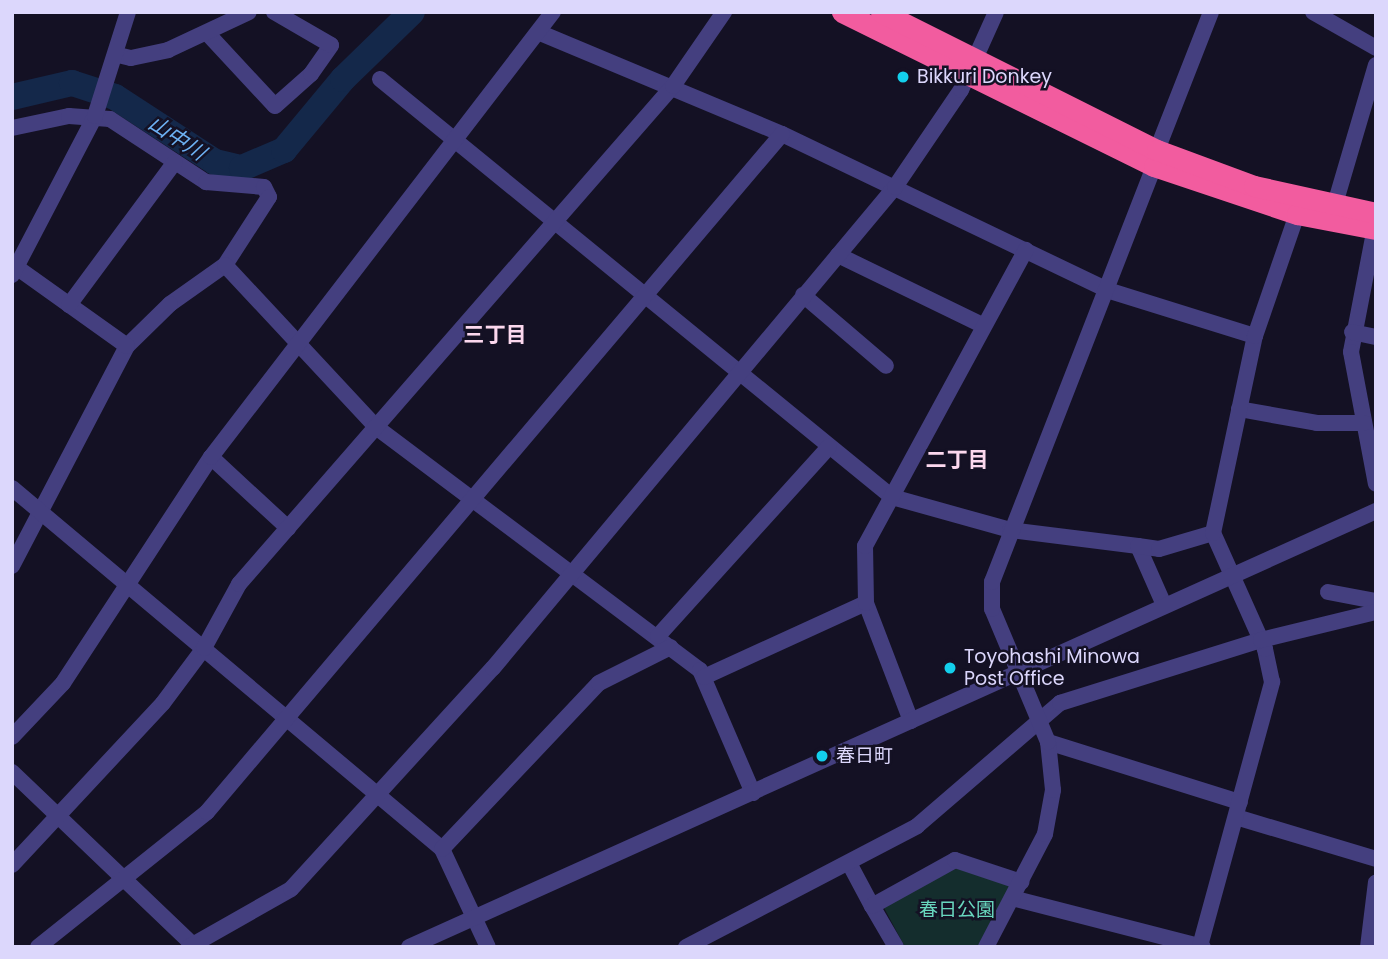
<!DOCTYPE html>
<html>
<head>
<meta charset="utf-8">
<style>
	body { margin:0 }
	#map { position:relative; width:1388px; height:959px; overflow:hidden; background:#141124; font-family:Poppins,"Noto Sans JP",sans-serif }
	div>[style] { position:absolute }
	.green>* { inset:0; background:#142d2d }
	.river>* { height:26px; margin:-13px; padding:0 13px; transform-origin:13px; border-radius:13px; background:#14284a }
	.minor>* { height:16px; margin:-8px; padding:0 8px; transform-origin:8px; border-radius:8px; background:#443f7f }
	.highway>* { height:21px; margin:-10.5px; padding:0 10.5px; transform-origin:10.5px; border-radius:10.5px; background:#f25c9f }
	.dots>* { width:19px; height:19px; translate:-50% -50%; box-sizing:border-box; border:4px solid #141124; border-radius:50% }
	span { translate:-50% -50%; white-space:nowrap; text-align:center; line-height:1.15; -webkit-text-stroke:5px #141124; paint-order:stroke }
	.poi-label { font-size:19px; color:#dcd7fc }
	.left { translate:0 -50%; text-align:left }
	.park-label { font-size:19px; color:#68d6be }
	.water-label { font-size:21px; color:#6db1f3; font-style:italic }
	.neighbourhood-label { font-size:21px; color:#fcd8ee; font-weight:700 }
	.frame { position:absolute; inset:0; border:14px solid #dcd7fc; pointer-events:none }
</style>
</head>
<body>
<div id="map">
	<div class="green">
		<div style="clip-path:polygon(959px 867px,1012px 884px,980px 947px,905px 947px,883px 906px)"></div>
	</div>
	<div class="river">
		<div style="left:12px;top:97px;width:62px;rotate:-13.1deg"></div>
		<div style="left:72px;top:83px;width:45px;rotate:18deg"></div>
		<div style="left:115px;top:97px;width:119px;rotate:33deg"></div>
		<div style="left:215px;top:162px;width:28px;rotate:13deg"></div>
		<div style="left:242px;top:168px;width:46px;rotate:-23.2deg"></div>
		<div style="left:284px;top:150px;width:92px;rotate:-50.3deg"></div>
		<div style="left:343px;top:79px;width:96px;rotate:-44.2deg"></div>
	</div>
	<div class="minor">
		<div style="left:1313px;top:12px;width:73px;rotate:29.7deg"></div>
		<div style="left:538px;top:32px;width:264px;rotate:22.7deg"></div>
		<div style="left:782px;top:134px;width:361px;rotate:25.6deg"></div>
		<div style="left:1107px;top:290px;width:155px;rotate:17.3deg"></div>
		<div style="left:208px;top:34px;width:98px;rotate:47.1deg"></div>
		<div style="left:275px;top:106px;width:48px;rotate:-41.6deg"></div>
		<div style="left:311px;top:74px;width:35px;rotate:-55deg"></div>
		<div style="left:331px;top:45px;width:66px;rotate:-149.9deg"></div>
		<div style="left:118px;top:55px;width:13px;rotate:13deg"></div>
		<div style="left:131px;top:58px;width:38px;rotate:-12deg"></div>
		<div style="left:168px;top:50px;width:89px;rotate:-25.1deg"></div>
		<div style="left:380px;top:79px;width:661px;rotate:39.23deg"></div>
		<div style="left:892px;top:497px;width:123px;rotate:15.6deg"></div>
		<div style="left:1010px;top:530px;width:129px;rotate:7.1deg"></div>
		<div style="left:1138px;top:546px;width:64px;rotate:66.2deg"></div>
		<div style="left:12px;top:128px;width:58px;rotate:-11.9deg"></div>
		<div style="left:69px;top:116px;width:41px;rotate:4.2deg"></div>
		<div style="left:110px;top:119px;width:115px;rotate:33.3deg"></div>
		<div style="left:206px;top:182px;width:58px;rotate:4.9deg"></div>
		<div style="left:264px;top:187px;width:11px;rotate:63deg"></div>
		<div style="left:269px;top:197px;width:81px;rotate:122.9deg"></div>
		<div style="left:225px;top:265px;width:67px;rotate:144.7deg"></div>
		<div style="left:170px;top:304px;width:60px;rotate:135.7deg"></div>
		<div style="left:127px;top:346px;width:248px;rotate:117.6deg"></div>
		<div style="left:1157px;top:150px;width:148px;rotate:-68.6deg"></div>
		<div style="left:1335px;top:204px;width:145px;rotate:-73.6deg"></div>
		<div style="left:1376px;top:222px;width:132px;rotate:100.9deg"></div>
		<div style="left:1351px;top:352px;width:134px;rotate:79.3deg"></div>
		<div style="left:838px;top:255px;width:162px;rotate:25.9deg"></div>
		<div style="left:12px;top:264px;width:141px;rotate:35.5deg"></div>
		<div style="left:225px;top:265px;width:221px;rotate:47deg"></div>
		<div style="left:376px;top:427px;width:405px;rotate:36.9deg"></div>
		<div style="left:700px;top:670px;width:134px;rotate:66.7deg"></div>
		<div style="left:12px;top:275px;width:179px;rotate:-62.4deg"></div>
		<div style="left:95px;top:116px;width:109px;rotate:-72.4deg"></div>
		<div style="left:803px;top:295px;width:109px;rotate:40.5deg"></div>
		<div style="left:69px;top:305px;width:178px;rotate:-53.5deg"></div>
		<div style="left:1352px;top:332px;width:25px;rotate:12deg"></div>
		<div style="left:1239px;top:409px;width:79px;rotate:10.2deg"></div>
		<div style="left:1317px;top:423px;width:47px"></div>
		<div style="left:211px;top:457px;width:105px;rotate:42.7deg"></div>
		<div style="left:12px;top:488px;width:561px;rotate:40.01deg"></div>
		<div style="left:442px;top:849px;width:108px;rotate:64.9deg"></div>
		<div style="left:1138px;top:546px;width:21px;rotate:8deg"></div>
		<div style="left:1159px;top:549px;width:56px;rotate:-16.5deg"></div>
		<div style="left:1328px;top:592px;width:49px;rotate:10.6deg"></div>
		<div style="left:658px;top:636px;width:255px;rotate:-47.9deg"></div>
		<div style="left:704px;top:677px;width:178px;rotate:-24.6deg"></div>
		<div style="left:911px;top:721px;width:126px;rotate:-110.9deg"></div>
		<div style="left:866px;top:603px;width:57px;rotate:-91deg"></div>
		<div style="left:865px;top:546px;width:337px;rotate:-61.5deg"></div>
		<div style="left:12px;top:737px;width:74px;rotate:-46.6deg"></div>
		<div style="left:63px;top:683px;width:270px;rotate:-56.8deg"></div>
		<div style="left:211px;top:457px;width:561px;rotate:-52.46deg"></div>
		<div style="left:1048px;top:742px;width:201px;rotate:17.4deg"></div>
		<div style="left:12px;top:772px;width:253px;rotate:43.7deg"></div>
		<div style="left:1236px;top:817px;width:146px;rotate:16.7deg"></div>
		<div style="left:442px;top:849px;width:228px;rotate:-46.6deg"></div>
		<div style="left:599px;top:683px;width:80px;rotate:-26.6deg"></div>
		<div style="left:849px;top:863px;width:49px;rotate:61.9deg"></div>
		<div style="left:12px;top:865px;width:221px;rotate:-47deg"></div>
		<div style="left:163px;top:703px;width:69px;rotate:-53.3deg"></div>
		<div style="left:204px;top:648px;width:73px;rotate:-61.3deg"></div>
		<div style="left:239px;top:584px;width:661px;rotate:-48.93deg"></div>
		<div style="left:673px;top:86px;width:90px;rotate:-55.4deg"></div>
		<div style="left:1012px;top:898px;width:197px;rotate:14.4deg"></div>
		<div style="left:1200px;top:946px;width:274px;rotate:-74.7deg"></div>
		<div style="left:1272px;top:682px;width:34px;rotate:-102deg"></div>
		<div style="left:1265px;top:649px;width:127px;rotate:-114.1deg"></div>
		<div style="left:1213px;top:533px;width:201px;rotate:-78deg"></div>
		<div style="left:1255px;top:336px;width:129px;rotate:-71deg"></div>
		<div style="left:38px;top:947px;width:216px;rotate:-38.6deg"></div>
		<div style="left:207px;top:812px;width:889px;rotate:-49.7deg"></div>
		<div style="left:189px;top:947px;width:117px;rotate:-29.6deg"></div>
		<div style="left:291px;top:889px;width:299px;rotate:-47.6deg"></div>
		<div style="left:493px;top:668px;width:627px;rotate:-50.11deg"></div>
		<div style="left:895px;top:187px;width:117px;rotate:-55.8deg"></div>
		<div style="left:961px;top:90px;width:85px;rotate:-65.8deg"></div>
		<div style="left:409px;top:947px;width:1061px;rotate:-24.27deg"></div>
		<div style="left:686px;top:947px;width:261px;rotate:-27.6deg"></div>
		<div style="left:917px;top:826px;width:189px;rotate:-40.7deg"></div>
		<div style="left:1060px;top:703px;width:211px;rotate:-17.4deg"></div>
		<div style="left:1261px;top:640px;width:118px;rotate:-13.7deg"></div>
		<div style="left:896px;top:947px;width:48px;rotate:-120.3deg"></div>
		<div style="left:872px;top:906px;width:95px;rotate:-29deg"></div>
		<div style="left:955px;top:860px;width:70px;rotate:18.4deg"></div>
		<div style="left:986px;top:947px;width:127px;rotate:-62.4deg"></div>
		<div style="left:1045px;top:834px;width:45px;rotate:-79.7deg"></div>
		<div style="left:1053px;top:790px;width:48px;rotate:-95.9deg"></div>
		<div style="left:1048px;top:742px;width:144px;rotate:-112.8deg"></div>
		<div style="left:992px;top:609px;width:27px;rotate:-90deg"></div>
		<div style="left:992px;top:582px;width:446px;rotate:-68.7deg"></div>
		<div style="left:1368px;top:947px;width:65px;rotate:-83deg"></div>
	</div>
	<div class="highway">
		<div style="left:842px;top:12px;width:348px;rotate:26.3deg"></div>
		<div style="left:1154px;top:166px;width:151px;rotate:18.6deg"></div>
		<div style="left:1297px;top:214px;width:80px;rotate:10.8deg"></div>
		<div style="left:881px;top:12px;width:309px;rotate:26.6deg"></div>
		<div style="left:1157px;top:150px;width:103px;rotate:20.4deg"></div>
		<div style="left:1254px;top:186px;width:125px;rotate:12.5deg"></div>
	</div>
	<div class="dots">
		<div style="left:903px;top:77px;background:#13cfec"></div>
		<div style="left:950px;top:668px;background:#13cfec"></div>
		<div style="left:822px;top:756px;background:#13cfec"></div>
	</div>
	<div class="poi-label">
		<span class="left" style="left:917px;top:77px">Bikkuri Donkey</span>
		<span class="left" style="left:964px;top:668px">Toyohashi Minowa<br>Post Office</span>
		<span class="left" style="left:836px;top:756px">春日町</span>
	</div>
	<div class="park-label">
		<span style="left:957px;top:910px">春日公園</span>
	</div>
	<div class="water-label">
		<span style="left:177px;top:138px;rotate:33deg">山中川</span>
	</div>
	<div class="neighbourhood-label">
		<span style="left:495px;top:335px">三丁目</span>
		<span style="left:957px;top:460px">二丁目</span>
	</div>
	<div class="frame"></div>
</div>
</body>
</html>
